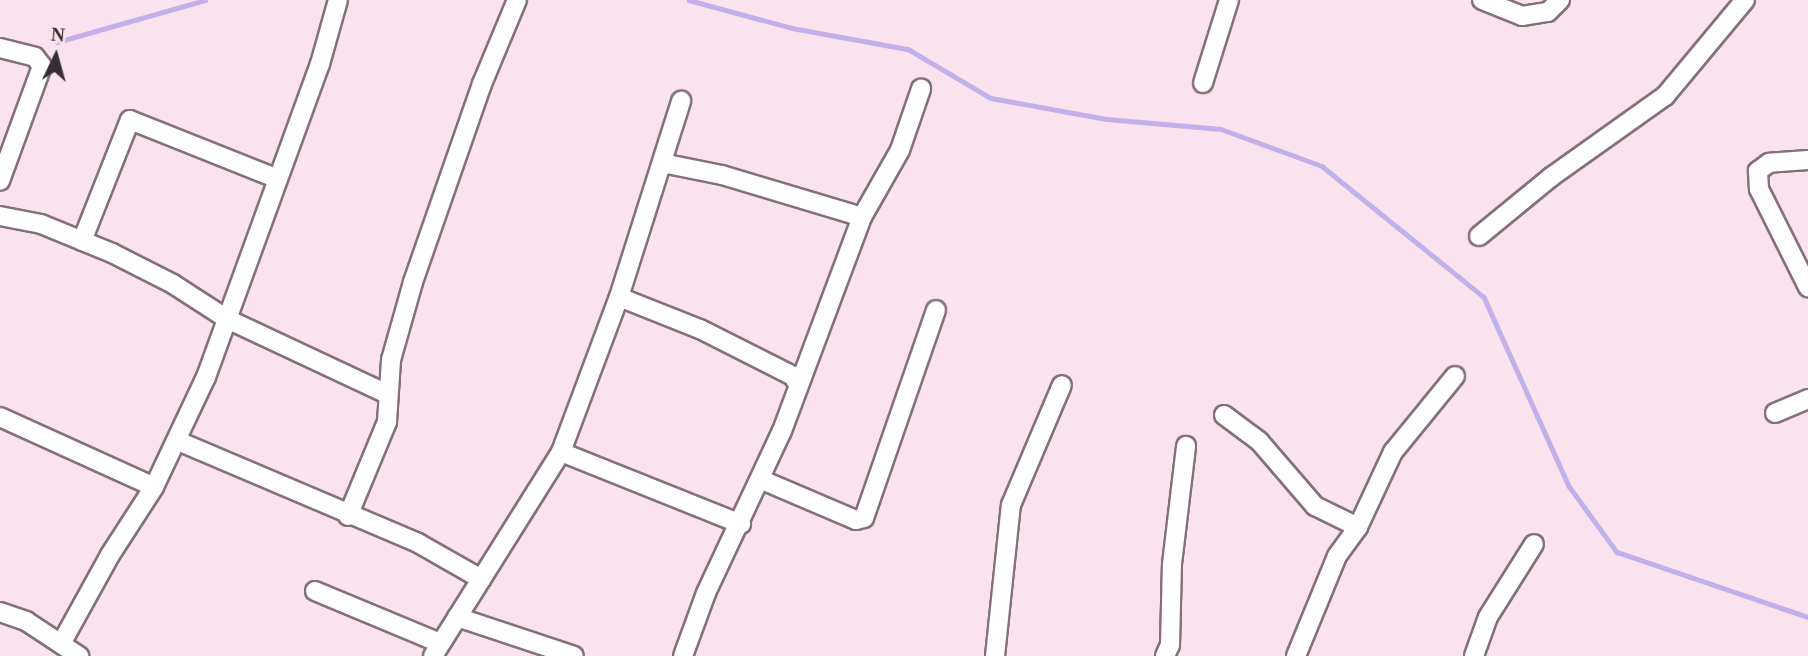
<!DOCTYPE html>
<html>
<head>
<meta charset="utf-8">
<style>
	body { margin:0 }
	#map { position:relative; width:1808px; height:656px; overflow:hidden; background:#fae3ef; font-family:"Times New Roman",serif }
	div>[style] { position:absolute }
	.stream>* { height:4.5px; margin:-2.25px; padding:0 2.25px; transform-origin:2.25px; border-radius:2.25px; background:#c0b1ea }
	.roads { filter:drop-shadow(2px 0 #84707b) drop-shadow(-2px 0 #84707b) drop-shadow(0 2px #84707b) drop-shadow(0 -2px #84707b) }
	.minor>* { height:18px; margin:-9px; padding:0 9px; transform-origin:9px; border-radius:9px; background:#fff }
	span { translate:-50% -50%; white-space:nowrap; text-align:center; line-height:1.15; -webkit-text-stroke:7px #fae3ef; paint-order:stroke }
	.north { position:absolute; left:21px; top:21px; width:70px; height:70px; -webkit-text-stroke:5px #fae3ef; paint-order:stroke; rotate:5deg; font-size:19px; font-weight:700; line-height:28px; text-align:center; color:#372e33 }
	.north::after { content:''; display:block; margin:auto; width:24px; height:32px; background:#372e33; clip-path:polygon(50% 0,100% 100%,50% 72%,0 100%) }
</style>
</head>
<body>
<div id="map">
	<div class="stream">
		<div style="left:689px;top:0;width:107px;rotate:15.2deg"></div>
		<div style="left:792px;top:28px;width:118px;rotate:10.3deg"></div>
		<div style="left:908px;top:49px;width:96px;rotate:30.6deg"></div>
		<div style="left:991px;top:98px;width:118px;rotate:10.3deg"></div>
		<div style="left:1107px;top:119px;width:114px;rotate:5deg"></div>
		<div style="left:1221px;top:129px;width:108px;rotate:20.1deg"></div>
		<div style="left:1322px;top:166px;width:208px;rotate:39deg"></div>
		<div style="left:1484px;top:297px;width:207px;rotate:65.8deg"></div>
		<div style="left:1569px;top:486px;width:82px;rotate:54deg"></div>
		<div style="left:1617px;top:552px;width:202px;rotate:18.8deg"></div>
		<div style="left:57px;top:42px;width:154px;rotate:-15.8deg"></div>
	</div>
	<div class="roads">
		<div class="minor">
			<div style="left:1482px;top:0;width:43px;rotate:21.8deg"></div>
			<div style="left:1522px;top:16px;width:26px;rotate:-9deg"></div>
			<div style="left:1548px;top:12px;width:17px;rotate:-45deg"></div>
			<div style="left:0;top:48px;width:36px;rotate:14deg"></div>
			<div style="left:35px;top:57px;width:11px;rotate:52deg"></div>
			<div style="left:42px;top:66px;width:122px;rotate:110.1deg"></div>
			<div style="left:1203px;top:83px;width:87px;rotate:-72.6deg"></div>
			<div style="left:1808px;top:160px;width:39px;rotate:176deg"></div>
			<div style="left:1769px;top:163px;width:14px;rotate:144deg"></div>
			<div style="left:1758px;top:171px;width:18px;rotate:87deg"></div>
			<div style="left:1759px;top:189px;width:110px;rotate:63.4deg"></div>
			<div style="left:662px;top:163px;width:61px;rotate:11.3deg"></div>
			<div style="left:722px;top:175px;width:146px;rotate:16.7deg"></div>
			<div style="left:0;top:216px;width:42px;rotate:11deg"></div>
			<div style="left:41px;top:224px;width:77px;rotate:22.2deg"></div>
			<div style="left:112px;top:253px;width:68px;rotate:26.9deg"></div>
			<div style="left:173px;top:284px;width:64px;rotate:32.9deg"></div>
			<div style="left:227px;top:319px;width:177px;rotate:25.1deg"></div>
			<div style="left:1479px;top:236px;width:93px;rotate:-39.3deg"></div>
			<div style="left:1551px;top:177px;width:140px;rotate:-35.4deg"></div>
			<div style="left:1665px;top:96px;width:125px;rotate:-50.2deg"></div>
			<div style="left:82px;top:241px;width:130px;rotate:-68.4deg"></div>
			<div style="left:130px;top:120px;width:157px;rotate:21.7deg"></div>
			<div style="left:619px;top:297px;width:87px;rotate:21.6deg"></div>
			<div style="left:700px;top:329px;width:104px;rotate:26.8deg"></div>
			<div style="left:793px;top:376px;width:8px;rotate:60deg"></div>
			<div style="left:1775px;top:413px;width:36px;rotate:-23deg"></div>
			<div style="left:1224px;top:415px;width:44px;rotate:36.6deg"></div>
			<div style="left:1259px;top:441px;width:86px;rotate:49.3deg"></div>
			<div style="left:1315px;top:506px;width:48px;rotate:26deg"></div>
			<div style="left:0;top:417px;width:169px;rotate:24.4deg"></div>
			<div style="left:178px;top:441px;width:261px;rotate:23deg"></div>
			<div style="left:418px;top:543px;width:73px;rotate:29.7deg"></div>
			<div style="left:561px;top:452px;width:194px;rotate:21.8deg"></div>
			<div style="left:762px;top:480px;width:102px;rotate:23.1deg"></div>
			<div style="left:856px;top:520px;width:8px;rotate:-14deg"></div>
			<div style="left:864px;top:518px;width:220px;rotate:-70.9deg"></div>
			<div style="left:348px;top:516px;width:102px;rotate:-67.5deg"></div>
			<div style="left:387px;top:422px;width:62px;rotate:-86.3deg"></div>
			<div style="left:391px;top:360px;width:81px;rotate:-74.2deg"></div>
			<div style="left:413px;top:282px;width:210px;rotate:-70.8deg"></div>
			<div style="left:482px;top:84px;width:91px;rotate:-67.4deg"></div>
			<div style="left:315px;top:591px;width:135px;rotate:22.6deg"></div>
			<div style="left:0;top:612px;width:28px;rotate:19deg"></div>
			<div style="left:26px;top:621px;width:64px;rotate:33.4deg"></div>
			<div style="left:457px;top:617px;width:123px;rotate:18.4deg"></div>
			<div style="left:62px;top:642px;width:99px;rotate:-61.1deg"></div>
			<div style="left:110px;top:555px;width:81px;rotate:-57.1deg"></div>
			<div style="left:154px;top:487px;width:122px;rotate:-64.7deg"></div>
			<div style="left:206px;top:377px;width:333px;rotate:-70deg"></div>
			<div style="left:320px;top:64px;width:66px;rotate:-74.3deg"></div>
			<div style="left:433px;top:656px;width:241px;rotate:-57.9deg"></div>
			<div style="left:561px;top:452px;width:165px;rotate:-69.5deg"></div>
			<div style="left:619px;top:297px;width:206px;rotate:-72.4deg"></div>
			<div style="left:683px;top:656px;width:67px;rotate:-69.9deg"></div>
			<div style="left:706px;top:593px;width:179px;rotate:-64.9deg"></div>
			<div style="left:782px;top:431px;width:228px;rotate:-69.5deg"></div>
			<div style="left:862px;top:217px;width:77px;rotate:-60.4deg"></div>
			<div style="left:900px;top:150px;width:65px;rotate:-71deg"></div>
			<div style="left:995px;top:656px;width:152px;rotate:-84deg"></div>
			<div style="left:1011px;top:505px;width:130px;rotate:-67deg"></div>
			<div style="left:1165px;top:656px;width:12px;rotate:-66deg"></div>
			<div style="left:1170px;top:645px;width:81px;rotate:-88.6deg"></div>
			<div style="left:1172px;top:564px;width:119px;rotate:-83.2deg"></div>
			<div style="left:1296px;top:656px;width:108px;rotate:-67.7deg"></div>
			<div style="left:1337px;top:556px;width:36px;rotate:-54deg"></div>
			<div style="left:1358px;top:527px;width:83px;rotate:-65deg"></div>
			<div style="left:1393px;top:452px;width:98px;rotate:-50.8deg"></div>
			<div style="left:1474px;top:656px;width:41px;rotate:-70.3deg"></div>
			<div style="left:1488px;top:617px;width:86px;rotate:-57.8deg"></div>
		</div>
	</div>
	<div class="north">N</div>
</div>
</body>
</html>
